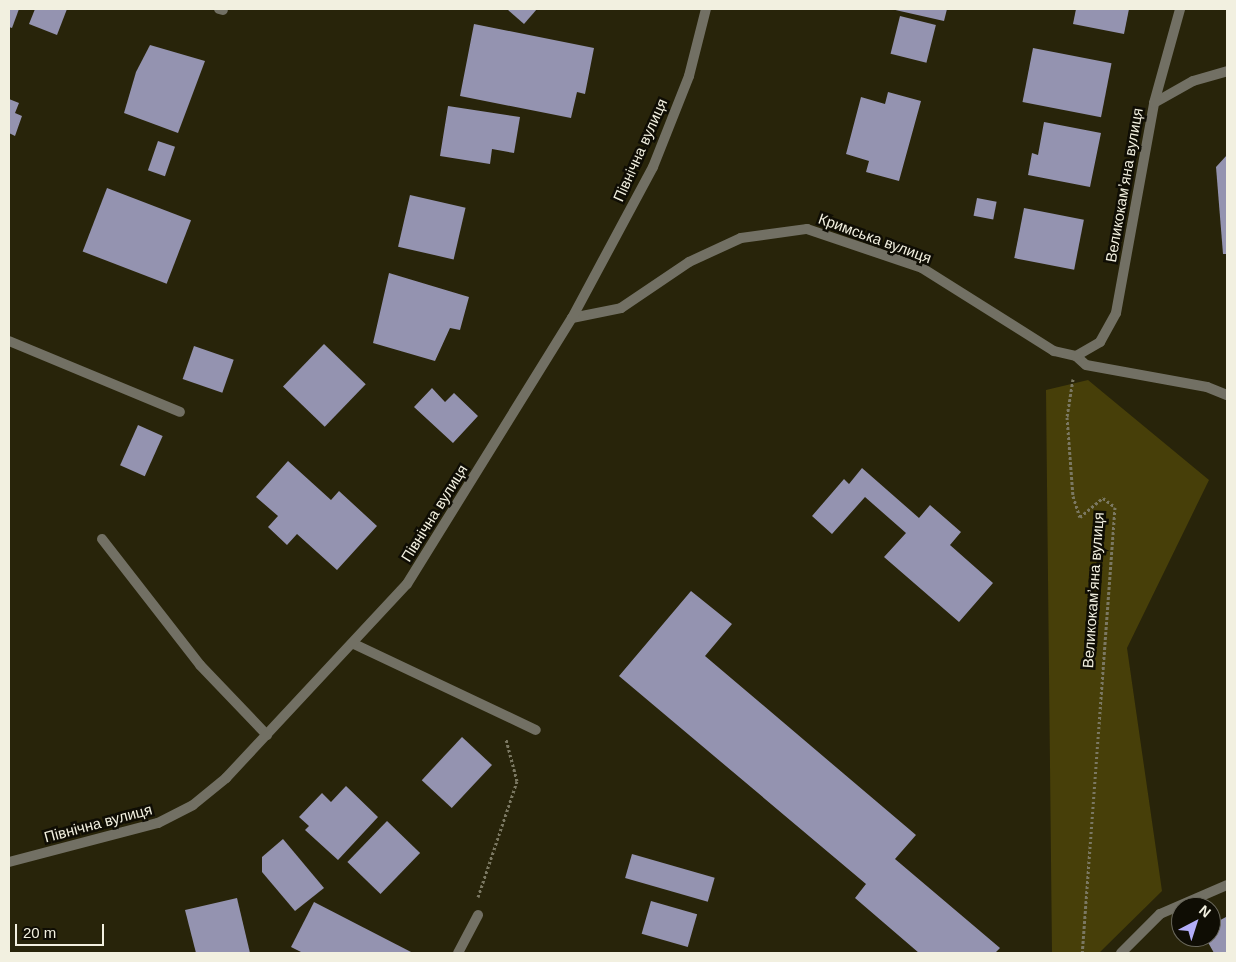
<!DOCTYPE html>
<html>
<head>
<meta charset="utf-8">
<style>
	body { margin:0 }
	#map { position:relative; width:1236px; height:962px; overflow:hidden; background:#28240a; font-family:Arial,sans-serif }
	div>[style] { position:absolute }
	.green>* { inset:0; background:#473f09 }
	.building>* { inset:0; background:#9493b0; transform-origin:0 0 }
	.path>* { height:3px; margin-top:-1.5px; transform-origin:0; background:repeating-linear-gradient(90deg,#7b7862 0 2.5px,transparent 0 5px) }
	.service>* { height:10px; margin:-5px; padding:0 5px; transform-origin:5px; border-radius:5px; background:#727064 }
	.minor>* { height:10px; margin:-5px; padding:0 5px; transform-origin:5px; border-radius:5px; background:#727064 }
	.tertiary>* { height:10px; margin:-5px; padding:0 5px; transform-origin:5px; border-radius:5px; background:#727064 }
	span { translate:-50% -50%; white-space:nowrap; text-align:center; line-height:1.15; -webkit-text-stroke:5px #0f0d04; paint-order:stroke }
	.street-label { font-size:15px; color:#f2f0e0 }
	.frame { position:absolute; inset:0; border:10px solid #f2f0e0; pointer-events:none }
	.north { position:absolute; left:1171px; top:897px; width:50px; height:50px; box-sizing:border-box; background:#0f0d04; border:1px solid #6a685c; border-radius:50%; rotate:40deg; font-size:14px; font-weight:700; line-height:20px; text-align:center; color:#f2f0e0 }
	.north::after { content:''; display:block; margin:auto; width:18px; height:22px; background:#b3adf9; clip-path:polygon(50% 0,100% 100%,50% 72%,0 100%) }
	.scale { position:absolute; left:15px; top:924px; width:89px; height:22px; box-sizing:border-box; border:2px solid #f2f0e0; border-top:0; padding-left:6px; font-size:15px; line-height:18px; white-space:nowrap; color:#f2f0e0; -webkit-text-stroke:4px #0f0d04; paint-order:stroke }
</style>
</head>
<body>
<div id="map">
	<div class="green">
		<div style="clip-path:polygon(1088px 380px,1209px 480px,1127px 648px,1162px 891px,1099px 953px,1052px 953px,1046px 390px)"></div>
	</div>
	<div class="building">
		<div style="clip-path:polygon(9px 9px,19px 9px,12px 28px,9px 27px)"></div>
		<div style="clip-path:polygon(35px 9px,67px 9px,57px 35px,29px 24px)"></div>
		<div style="clip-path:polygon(507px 9px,537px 9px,524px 24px)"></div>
		<div style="clip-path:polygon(891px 9px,947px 9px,944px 21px)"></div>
		<div style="clip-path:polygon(1076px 9px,1129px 9px,1124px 34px,1073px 24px)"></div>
		<div style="left:900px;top:16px;width:37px;height:39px;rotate:14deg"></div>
		<div style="clip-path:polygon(474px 24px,594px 48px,585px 94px,577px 92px,571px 118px,460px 96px)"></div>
		<div style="clip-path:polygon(150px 45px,205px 61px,178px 133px,124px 113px,136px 72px)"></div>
		<div style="left:1033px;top:48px;width:80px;height:55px;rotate:11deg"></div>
		<div style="clip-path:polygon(888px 92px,921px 101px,899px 181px,866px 172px,869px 161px,846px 154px,861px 97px,885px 104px)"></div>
		<div style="clip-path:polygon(9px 99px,19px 103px,15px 113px,22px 116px,15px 136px,9px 133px)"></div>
		<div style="clip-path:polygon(448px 106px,520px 117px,514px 153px,492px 149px,490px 164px,440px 156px)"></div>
		<div style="clip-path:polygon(1044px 122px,1101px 133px,1090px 187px,1028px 175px,1032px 153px,1038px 155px)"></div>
		<div style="left:158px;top:141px;width:18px;height:31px;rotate:19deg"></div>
		<div style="clip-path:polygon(1227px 155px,1227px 254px,1223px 254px,1216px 167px)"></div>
		<div style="left:107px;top:188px;width:90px;height:68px;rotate:21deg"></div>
		<div style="left:410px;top:195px;width:57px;height:53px;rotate:13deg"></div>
		<div style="left:977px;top:198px;width:20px;height:18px;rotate:11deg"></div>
		<div style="left:1024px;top:208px;width:61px;height:51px;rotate:11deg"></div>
		<div style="clip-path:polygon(389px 273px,469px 297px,460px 330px,450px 328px,435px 361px,373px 343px)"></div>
		<div style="left:324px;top:344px;width:58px;height:59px;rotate:44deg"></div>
		<div style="left:194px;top:346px;width:42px;height:35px;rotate:19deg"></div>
		<div style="clip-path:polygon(432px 388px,445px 402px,454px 393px,478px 416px,453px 443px,414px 407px)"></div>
		<div style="left:138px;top:425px;width:27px;height:44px;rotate:24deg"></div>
		<div style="clip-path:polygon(288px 461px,331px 500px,339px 491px,377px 526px,337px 570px,297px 534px,287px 545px,268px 527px,278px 516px,256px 497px)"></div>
		<div style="clip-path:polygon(862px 468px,919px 518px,930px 505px,961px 532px,950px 545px,993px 583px,959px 622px,884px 557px,906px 533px,865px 497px,832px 534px,812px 516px,844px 479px,849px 484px)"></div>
		<div style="clip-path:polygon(691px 591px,732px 624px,705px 656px,916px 835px,895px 859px,1000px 948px,995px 953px,919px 953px,855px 898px,866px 884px,619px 676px)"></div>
		<div style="left:462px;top:737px;width:41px;height:59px;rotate:43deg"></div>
		<div style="clip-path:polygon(346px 786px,378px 817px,338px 860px,305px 830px,309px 826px,299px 817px,322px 793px,331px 802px)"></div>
		<div style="left:387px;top:821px;width:46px;height:57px;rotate:44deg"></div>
		<div style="clip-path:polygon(283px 839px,324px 888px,295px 911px,262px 872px,262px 857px)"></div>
		<div style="left:632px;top:854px;width:86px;height:25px;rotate:16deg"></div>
		<div style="clip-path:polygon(237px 898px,250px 953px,196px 953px,185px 910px)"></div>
		<div style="left:651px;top:901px;width:48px;height:34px;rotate:16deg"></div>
		<div style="clip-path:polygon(314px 902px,413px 953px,303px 953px,291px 947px)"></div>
		<div style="clip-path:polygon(1226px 917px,1227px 953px,1214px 953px,1205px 937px,1211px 937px,1211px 925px)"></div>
	</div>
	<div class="path">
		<div style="left:1073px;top:379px;width:38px;rotate:99deg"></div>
		<div style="left:1067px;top:417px;width:79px;rotate:85.7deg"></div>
		<div style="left:1073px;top:496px;width:22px;rotate:72deg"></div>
		<div style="left:1080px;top:517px;width:30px;rotate:-40deg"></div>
		<div style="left:1103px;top:498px;width:15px;rotate:37deg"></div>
		<div style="left:1115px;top:507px;width:447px;rotate:94.2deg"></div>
		<div style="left:478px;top:897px;width:122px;rotate:-71.4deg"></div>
		<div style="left:517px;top:781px;width:43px;rotate:-104.7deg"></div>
	</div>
	<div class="service">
		<div style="left:9px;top:341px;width:185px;rotate:22.5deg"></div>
		<div style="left:1076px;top:356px;width:13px;rotate:42deg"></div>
		<div style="left:1086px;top:365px;width:123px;rotate:10.3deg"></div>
		<div style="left:1207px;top:387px;width:22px;rotate:22deg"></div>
		<div style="left:102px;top:539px;width:160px;rotate:52.1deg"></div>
		<div style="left:200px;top:665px;width:97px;rotate:46.3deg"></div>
		<div style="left:354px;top:644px;width:201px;rotate:25.3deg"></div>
	</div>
	<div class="minor">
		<div style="left:219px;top:9px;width:4px;rotate:14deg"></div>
		<div style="left:1154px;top:103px;width:45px;rotate:-29.4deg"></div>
		<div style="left:1193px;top:81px;width:35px;rotate:-16deg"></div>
		<div style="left:572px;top:318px;width:50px;rotate:-11.5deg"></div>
		<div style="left:621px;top:308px;width:82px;rotate:-34.1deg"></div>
		<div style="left:689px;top:262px;width:57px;rotate:-24.8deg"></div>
		<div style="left:741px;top:238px;width:67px;rotate:-7.8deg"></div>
		<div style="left:807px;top:229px;width:121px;rotate:18.7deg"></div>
		<div style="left:922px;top:268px;width:156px;rotate:32.2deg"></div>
		<div style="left:1054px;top:351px;width:23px;rotate:13deg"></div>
		<div style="left:1076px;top:356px;width:28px;rotate:-30deg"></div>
		<div style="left:1100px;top:342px;width:33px;rotate:-61deg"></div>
		<div style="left:1116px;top:313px;width:213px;rotate:-79.7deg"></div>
		<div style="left:1154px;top:103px;width:98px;rotate:-74.5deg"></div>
		<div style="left:458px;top:953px;width:43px;rotate:-62.2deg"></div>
		<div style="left:1121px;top:953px;width:55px;rotate:-45deg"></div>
		<div style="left:1160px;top:914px;width:73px;rotate:-23.4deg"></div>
	</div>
	<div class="tertiary">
		<div style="left:9px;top:862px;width:154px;rotate:-14.7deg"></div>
		<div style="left:158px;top:823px;width:39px;rotate:-27deg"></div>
		<div style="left:193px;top:805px;width:43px;rotate:-39.3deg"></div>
		<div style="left:226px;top:778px;width:265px;rotate:-47deg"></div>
		<div style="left:407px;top:584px;width:313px;rotate:-58.2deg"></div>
		<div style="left:572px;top:318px;width:171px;rotate:-61.8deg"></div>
		<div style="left:653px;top:167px;width:98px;rotate:-68.4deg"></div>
		<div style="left:689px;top:76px;width:69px;rotate:-75.8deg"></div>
	</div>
	<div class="street-label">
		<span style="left:640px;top:150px;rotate:-66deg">Північна вулиця</span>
		<span style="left:1124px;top:185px;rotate:-80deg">Великокамʼяна вулиця</span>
		<span style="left:875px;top:238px;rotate:20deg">Кримська вулиця</span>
		<span style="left:434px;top:513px;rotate:-58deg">Північна вулиця</span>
		<span style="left:1093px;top:590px;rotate:-86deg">Великокамʼяна вулиця</span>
		<span style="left:98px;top:823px;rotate:-15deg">Північна вулиця</span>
	</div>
	<div class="frame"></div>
	<div class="north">N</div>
	<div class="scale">20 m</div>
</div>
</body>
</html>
